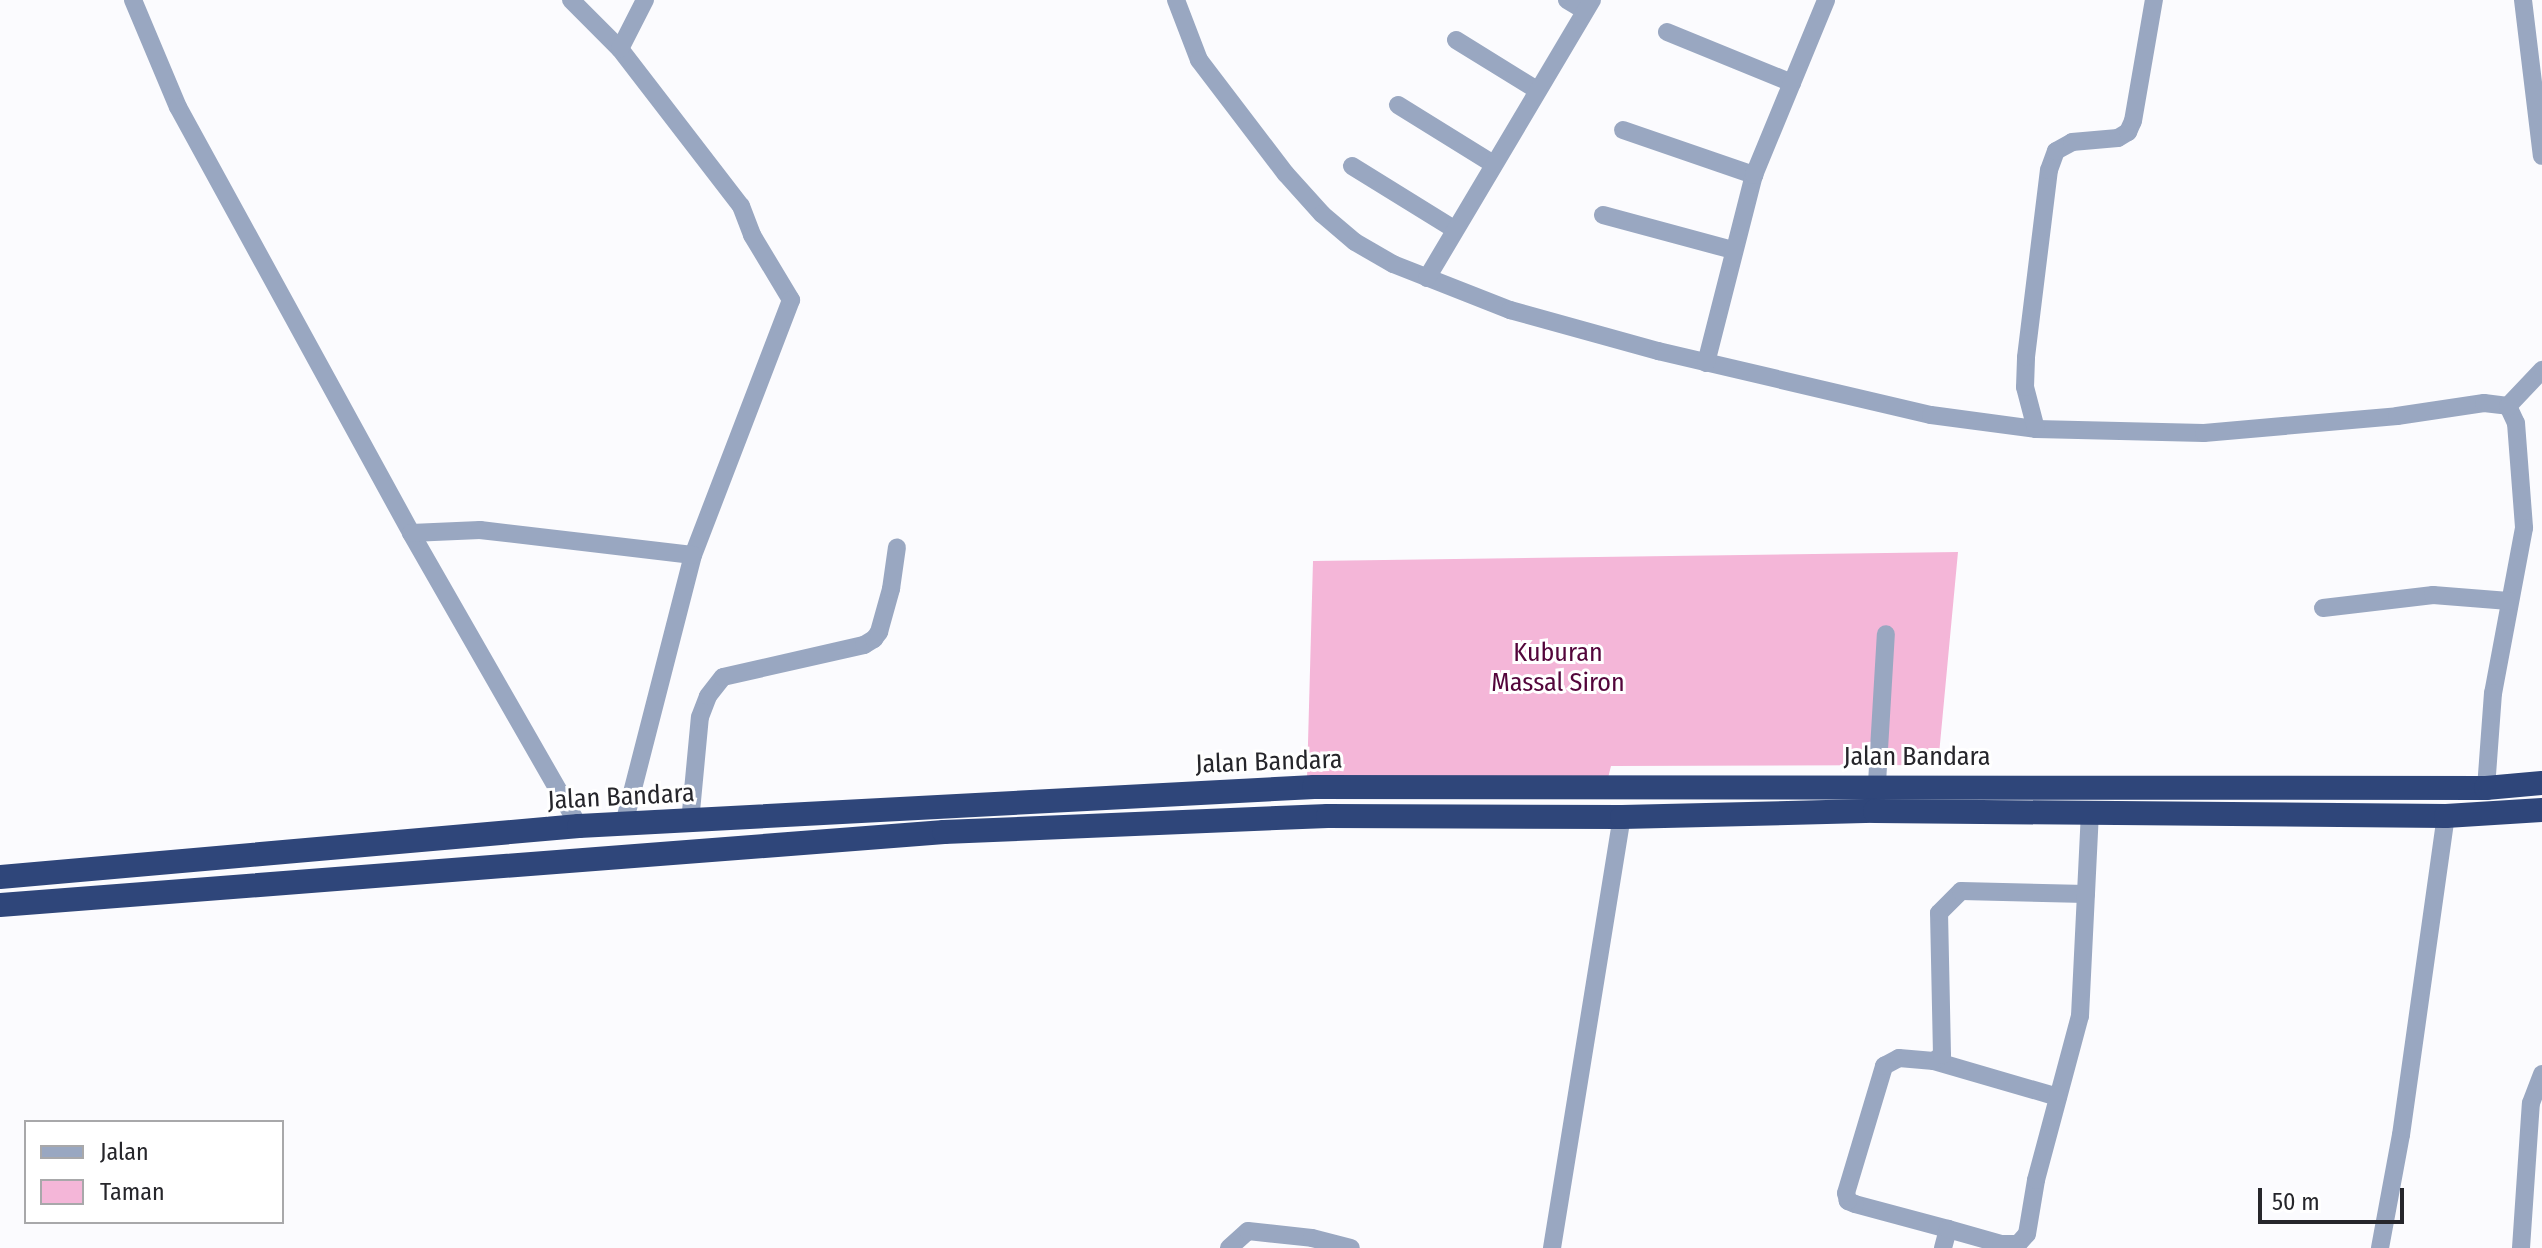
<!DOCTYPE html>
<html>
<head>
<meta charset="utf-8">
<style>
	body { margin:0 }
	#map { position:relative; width:2542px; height:1248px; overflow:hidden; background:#fbfbfe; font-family:"Fira Sans Condensed",sans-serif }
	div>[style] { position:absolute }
	.green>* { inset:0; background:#f4b6d8 }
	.minor>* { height:18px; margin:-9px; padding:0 9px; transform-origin:9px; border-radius:9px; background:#99a7c1 }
	.highway>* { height:24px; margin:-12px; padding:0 12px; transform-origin:12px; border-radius:12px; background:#2f467a }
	span { translate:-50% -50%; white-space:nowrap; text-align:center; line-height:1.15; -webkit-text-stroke:6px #fff; paint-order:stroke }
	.park-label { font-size:26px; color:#53053b }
	.street-label { font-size:26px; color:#26262b }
	.legend { position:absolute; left:24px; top:1120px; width:260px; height:104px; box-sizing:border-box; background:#fff; border:2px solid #a8a8aa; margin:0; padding:10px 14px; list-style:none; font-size:24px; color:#26262b }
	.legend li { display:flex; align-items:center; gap:16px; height:40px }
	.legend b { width:40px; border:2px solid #a8a8aa }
	.scale { position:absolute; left:2258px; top:1188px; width:146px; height:36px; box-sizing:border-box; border:4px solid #26262b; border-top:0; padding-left:10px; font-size:24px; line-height:28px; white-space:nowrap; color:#26262b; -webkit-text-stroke:6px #fff; paint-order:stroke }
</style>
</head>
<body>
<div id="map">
	<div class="green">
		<div style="clip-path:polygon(1958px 552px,1938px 765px,1611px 766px,1608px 778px,1307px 779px,1313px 561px)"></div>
	</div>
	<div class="minor">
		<div style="left:133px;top:0;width:116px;rotate:67.2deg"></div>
		<div style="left:178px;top:107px;width:486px;rotate:61.3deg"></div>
		<div style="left:411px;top:533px;width:338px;rotate:60.2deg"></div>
		<div style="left:571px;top:0;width:69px;rotate:45deg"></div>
		<div style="left:620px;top:49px;width:198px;rotate:52.4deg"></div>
		<div style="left:741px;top:206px;width:31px;rotate:69deg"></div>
		<div style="left:752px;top:235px;width:76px;rotate:59deg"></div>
		<div style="left:791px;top:300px;width:273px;rotate:111deg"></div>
		<div style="left:693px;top:555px;width:278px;rotate:104.4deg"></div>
		<div style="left:1176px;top:0;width:64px;rotate:69deg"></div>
		<div style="left:1199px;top:60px;width:143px;rotate:52.7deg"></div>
		<div style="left:1286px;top:174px;width:54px;rotate:48deg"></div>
		<div style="left:1322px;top:214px;width:43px;rotate:40.3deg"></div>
		<div style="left:1355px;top:242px;width:44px;rotate:30.1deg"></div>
		<div style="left:1393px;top:264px;width:126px;rotate:21.5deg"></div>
		<div style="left:1510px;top:310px;width:154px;rotate:15.5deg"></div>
		<div style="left:1658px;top:351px;width:280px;rotate:13.2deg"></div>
		<div style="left:1931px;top:415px;width:106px;rotate:7.6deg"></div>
		<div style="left:2036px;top:429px;width:168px;rotate:1.4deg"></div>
		<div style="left:2204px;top:433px;width:194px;rotate:-5deg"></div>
		<div style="left:2397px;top:416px;width:88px;rotate:-8.5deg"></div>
		<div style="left:2484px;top:403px;width:24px;rotate:7deg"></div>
		<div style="left:2508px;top:406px;width:19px;rotate:65deg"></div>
		<div style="left:2516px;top:423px;width:105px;rotate:85.6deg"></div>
		<div style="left:2524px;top:528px;width:168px;rotate:100.6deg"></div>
		<div style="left:2493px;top:693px;width:95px;rotate:94.2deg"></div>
		<div style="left:1567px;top:0;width:21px;rotate:31deg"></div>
		<div style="left:2523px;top:0;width:157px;rotate:83.1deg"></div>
		<div style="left:1667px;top:32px;width:135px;rotate:22.2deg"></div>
		<div style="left:1456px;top:40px;width:95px;rotate:31.7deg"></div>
		<div style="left:620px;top:49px;width:55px;rotate:-63deg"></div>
		<div style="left:1398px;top:105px;width:112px;rotate:31.8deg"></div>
		<div style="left:1623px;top:130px;width:139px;rotate:19deg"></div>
		<div style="left:1352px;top:166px;width:120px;rotate:31.7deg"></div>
		<div style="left:1603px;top:215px;width:135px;rotate:15.1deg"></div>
		<div style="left:1427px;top:278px;width:323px;rotate:-59.3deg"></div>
		<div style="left:1706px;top:363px;width:194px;rotate:-75.7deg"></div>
		<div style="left:1754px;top:175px;width:189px;rotate:-67.6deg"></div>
		<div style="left:2508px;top:406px;width:50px;rotate:-46.6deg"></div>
		<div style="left:2036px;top:429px;width:43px;rotate:-104.7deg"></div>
		<div style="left:2025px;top:387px;width:30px;rotate:-88deg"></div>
		<div style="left:2026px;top:357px;width:188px;rotate:-83deg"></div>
		<div style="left:2049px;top:170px;width:20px;rotate:-70deg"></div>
		<div style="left:2056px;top:151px;width:18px;rotate:-29deg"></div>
		<div style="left:2072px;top:142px;width:46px;rotate:-5deg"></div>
		<div style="left:2118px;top:138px;width:12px;rotate:-31deg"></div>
		<div style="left:2128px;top:132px;width:12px;rotate:-66deg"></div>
		<div style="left:2133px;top:121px;width:123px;rotate:-80.2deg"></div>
		<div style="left:411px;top:533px;width:69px;rotate:-2.5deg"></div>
		<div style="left:480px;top:530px;width:214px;rotate:6.7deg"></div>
		<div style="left:2323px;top:608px;width:111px;rotate:-6.7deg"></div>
		<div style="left:2433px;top:595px;width:76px;rotate:4.5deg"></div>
		<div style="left:1876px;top:800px;width:166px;rotate:-86.6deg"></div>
		<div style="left:690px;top:822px;width:105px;rotate:-84.6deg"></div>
		<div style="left:700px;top:717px;width:22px;rotate:-69deg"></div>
		<div style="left:708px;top:696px;width:24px;rotate:-52deg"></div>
		<div style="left:723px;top:677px;width:145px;rotate:-12.8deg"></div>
		<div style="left:864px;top:645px;width:12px;rotate:-31deg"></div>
		<div style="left:874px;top:639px;width:9px;rotate:-54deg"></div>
		<div style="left:879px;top:632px;width:45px;rotate:-74.4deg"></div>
		<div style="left:891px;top:589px;width:42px;rotate:-81.9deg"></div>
		<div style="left:1934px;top:1061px;width:129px;rotate:16.2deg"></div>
		<div style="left:1948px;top:1229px;width:96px;rotate:-165deg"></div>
		<div style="left:1855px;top:1204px;width:8px;rotate:-157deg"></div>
		<div style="left:1848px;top:1201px;width:8px;rotate:-104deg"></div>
		<div style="left:1846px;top:1193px;width:133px;rotate:-73.3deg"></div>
		<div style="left:1884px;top:1066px;width:17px;rotate:-28deg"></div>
		<div style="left:1899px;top:1058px;width:35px;rotate:5deg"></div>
		<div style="left:1934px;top:1061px;width:10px;rotate:-37deg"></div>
		<div style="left:1942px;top:1055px;width:142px;rotate:-91.2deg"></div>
		<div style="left:1939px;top:913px;width:31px;rotate:-45deg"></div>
		<div style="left:1961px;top:891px;width:125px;rotate:1.4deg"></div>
		<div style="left:1229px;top:1248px;width:25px;rotate:-42deg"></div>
		<div style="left:1248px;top:1231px;width:64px;rotate:6.2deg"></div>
		<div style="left:1312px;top:1238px;width:40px;rotate:14.4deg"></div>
		<div style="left:1552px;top:1248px;width:437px;rotate:-80.8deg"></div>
		<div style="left:1943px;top:1248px;width:20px;rotate:-75deg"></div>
		<div style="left:1948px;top:1229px;width:55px;rotate:15.8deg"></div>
		<div style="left:2001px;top:1244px;width:17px"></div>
		<div style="left:2018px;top:1244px;width:13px;rotate:-48deg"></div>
		<div style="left:2027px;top:1234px;width:55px;rotate:-80.5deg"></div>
		<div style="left:2036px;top:1180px;width:170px;rotate:-75deg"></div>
		<div style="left:2080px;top:1016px;width:203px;rotate:-87.2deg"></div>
		<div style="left:2380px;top:1248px;width:115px;rotate:-79.5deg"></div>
		<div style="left:2401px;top:1135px;width:322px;rotate:-82deg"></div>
		<div style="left:2521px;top:1248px;width:145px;rotate:-86.1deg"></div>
		<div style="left:2531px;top:1103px;width:31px;rotate:-69deg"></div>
	</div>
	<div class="highway">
		<div style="left:0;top:877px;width:581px;rotate:-5.03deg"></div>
		<div style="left:579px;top:826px;width:736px;rotate:-3.04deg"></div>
		<div style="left:1314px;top:787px;width:1172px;rotate:0.05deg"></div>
		<div style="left:2486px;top:788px;width:56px;rotate:-5.1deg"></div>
		<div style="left:0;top:905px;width:947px;rotate:-4.42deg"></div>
		<div style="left:944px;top:832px;width:384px;rotate:-2.4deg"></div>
		<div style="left:1328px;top:816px;width:294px;rotate:0.2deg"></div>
		<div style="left:1622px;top:817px;width:253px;rotate:-1.4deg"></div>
		<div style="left:1875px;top:811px;width:571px;rotate:0.5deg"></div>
		<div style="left:2446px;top:816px;width:96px;rotate:-3.6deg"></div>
	</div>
	<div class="park-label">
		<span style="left:1558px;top:668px">Kuburan<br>Massal Siron</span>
	</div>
	<div class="street-label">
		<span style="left:1917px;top:757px">Jalan Bandara</span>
		<span style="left:1269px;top:762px;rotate:-2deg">Jalan Bandara</span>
		<span style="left:621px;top:797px;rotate:-3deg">Jalan Bandara</span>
	</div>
	<ul class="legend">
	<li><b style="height:10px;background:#99a7c1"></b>Jalan</li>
	<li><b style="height:22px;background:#f4b6d8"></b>Taman</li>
	</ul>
	<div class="scale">50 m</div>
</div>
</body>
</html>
